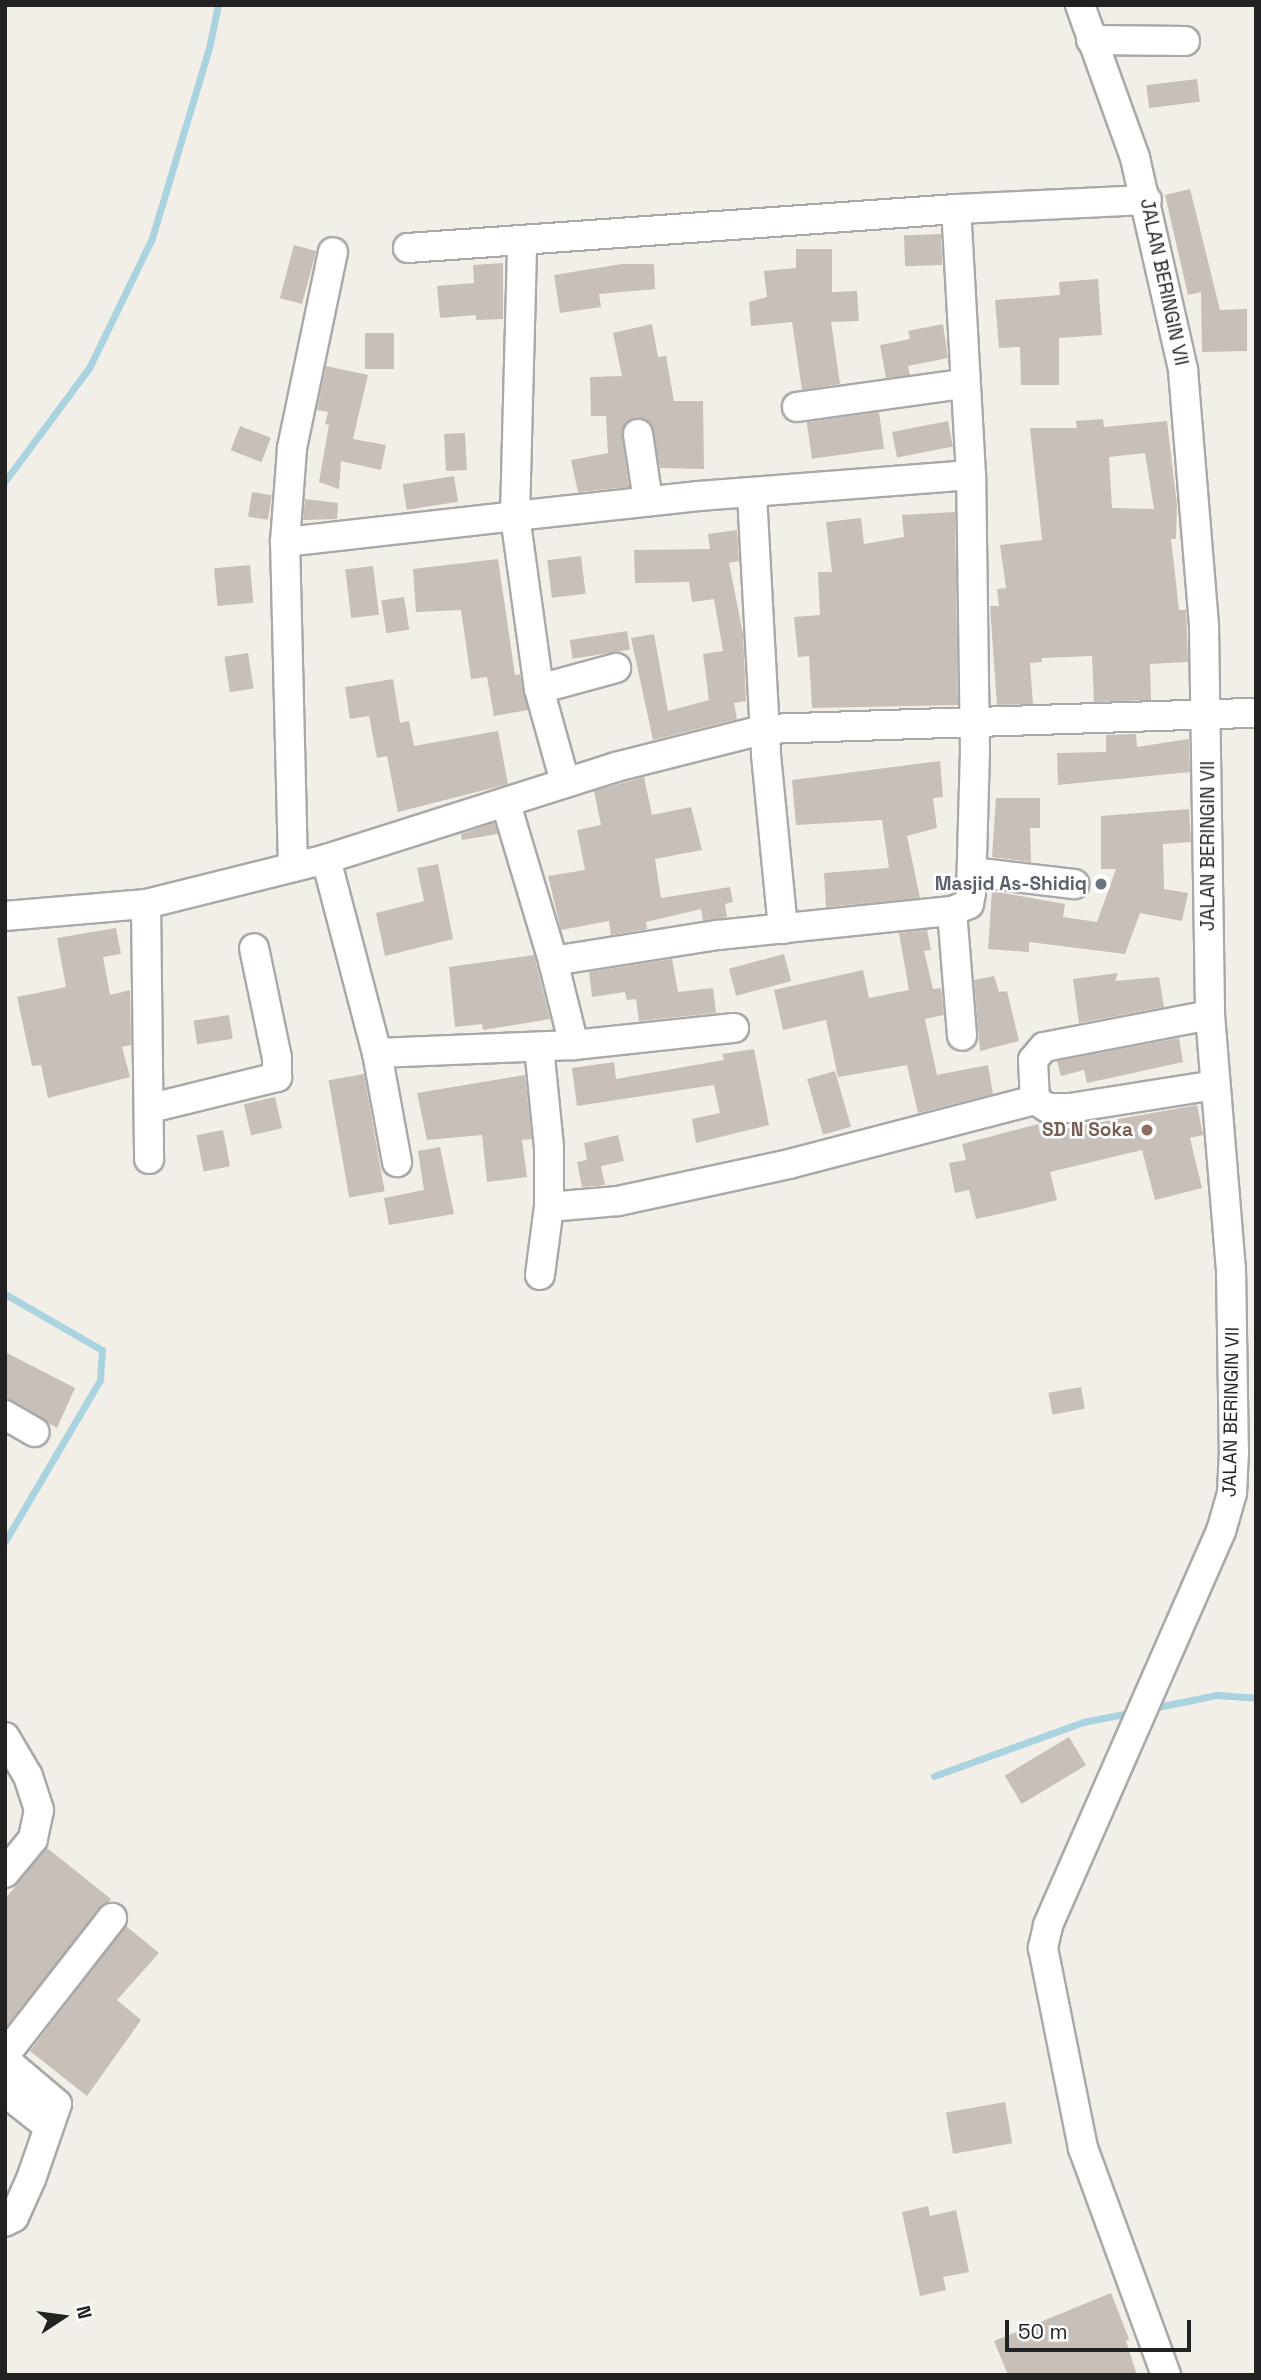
<!DOCTYPE html>
<html>
<head>
<meta charset="utf-8">
<style>
	body { margin:0 }
	#map { position:relative; width:1261px; height:2380px; overflow:hidden; background:#f2efe9; font-family:"Space Grotesk",sans-serif }
	div>[style] { position:absolute }
	.stream>* { height:7px; margin:-3.5px; padding:0 3.5px; transform-origin:3.5px; border-radius:3.5px; background:#aad3df }
	.building>* { inset:0; background:#c7bfb8; transform-origin:0 0 }
	.roads { filter:drop-shadow(2px 0 #a9a9a9) drop-shadow(-2px 0 #a9a9a9) drop-shadow(0 2px #a9a9a9) drop-shadow(0 -2px #a9a9a9) }
	.street>* { height:28px; margin:-14px; padding:0 14px; transform-origin:14px; border-radius:14px; background:#fff }
	.dots>* { width:19px; height:19px; translate:-50% -50%; box-sizing:border-box; border:4px solid #fff; border-radius:50% }
	span { translate:-50% -50%; white-space:nowrap; text-align:center; line-height:1.15; -webkit-text-stroke:5px #fff; paint-order:stroke }
	.street-label { font-size:19px; color:#222 }
	.worship-label { font-size:19px; color:#5b616d; font-weight:700 }
	.right { translate:-100% -50%; text-align:right }
	.education-label { font-size:19px; color:#785e54; font-weight:700 }
	.frame { position:absolute; inset:0; border:7px solid #222; pointer-events:none }
	.north { position:absolute; left:28px; top:2282px; width:70px; height:70px; -webkit-text-stroke:5px #fff; paint-order:stroke; rotate:77deg; font-size:19px; font-weight:700; line-height:28px; text-align:center; color:#222 }
	.north::after { content:''; display:block; margin:auto; width:24px; height:32px; background:#222; clip-path:polygon(50% 0,100% 100%,50% 72%,0 100%) }
	.scale { position:absolute; left:1005px; top:2320px; width:186px; height:32px; box-sizing:border-box; border:4px solid #222; border-top:0; padding-left:9px; font-size:21px; line-height:24px; white-space:nowrap; color:#222; -webkit-text-stroke:5px #fff; paint-order:stroke }
</style>
</head>
<body>
<div id="map">
	<div class="stream">
		<div style="left:5px;top:481px;width:141px;rotate:-53.4deg"></div>
		<div style="left:89px;top:368px;width:144px;rotate:-64.1deg"></div>
		<div style="left:152px;top:238px;width:198px;rotate:-73.3deg"></div>
		<div style="left:209px;top:48px;width:44px;rotate:-78.2deg"></div>
		<div style="left:5px;top:1294px;width:112px;rotate:30deg"></div>
		<div style="left:102px;top:1350px;width:30px;rotate:94deg"></div>
		<div style="left:100px;top:1380px;width:187px;rotate:120.5deg"></div>
		<div style="left:1153px;top:1708px;width:65px;rotate:-11.5deg"></div>
		<div style="left:1217px;top:1695px;width:39px;rotate:4deg"></div>
		<div style="left:934px;top:1776px;width:158px;rotate:-19.9deg"></div>
		<div style="left:1083px;top:1722px;width:52px;rotate:-11.1deg"></div>
	</div>
	<div class="building">
		<div style="left:1197px;top:79px;width:23px;height:51px;rotate:83deg"></div>
		<div style="clip-path:polygon(1190px 189px,1220px 310px,1247px 309px,1247px 351px,1202px 352px,1201px 292px,1188px 295px,1165px 195px)"></div>
		<div style="left:941px;top:234px;width:31px;height:37px;rotate:88deg"></div>
		<div style="left:294px;top:245px;width:23px;height:55px;rotate:15deg"></div>
		<div style="clip-path:polygon(796px 249px,832px 249px,832px 292px,857px 291px,859px 321px,831px 322px,840px 384px,802px 390px,792px 322px,751px 326px,749px 302px,767px 297px,764px 271px,796px 268px)"></div>
		<div style="clip-path:polygon(503px 263px,503px 319px,476px 320px,476px 315px,440px 318px,437px 286px,474px 283px,473px 265px)"></div>
		<div style="clip-path:polygon(622px 264px,654px 264px,655px 289px,599px 294px,601px 307px,560px 313px,554px 275px)"></div>
		<div style="clip-path:polygon(1098px 279px,1102px 335px,1059px 338px,1059px 385px,1021px 385px,1020px 347px,999px 348px,995px 300px,1060px 295px,1059px 282px)"></div>
		<div style="clip-path:polygon(652px 324px,658px 357px,666px 356px,674px 401px,703px 401px,704px 469px,660px 468px,651px 424px,635px 418px,623px 427px,622px 436px,629px 487px,578px 492px,571px 460px,608px 453px,606px 416px,591px 416px,590px 377px,622px 376px,613px 333px)"></div>
		<div style="clip-path:polygon(943px 324px,948px 358px,908px 366px,910px 375px,886px 378px,880px 345px,910px 339px,908px 331px)"></div>
		<div style="left:394px;top:333px;width:36px;height:29px;rotate:90deg"></div>
		<div style="clip-path:polygon(326px 366px,368px 375px,353px 439px,386px 445px,381px 470px,341px 461px,339px 489px,319px 482px,329px 425px,325px 424px,328px 412px,317px 410px)"></div>
		<div style="left:879px;top:412px;width:37px;height:73px;rotate:82deg"></div>
		<div style="clip-path:polygon(evenodd,1103px 419px,1104px 427px,1167px 421px,1177px 505px,1176px 539px,1171px 539px,1179px 610px,1186px 610px,1188px 662px,1150px 664px,1151px 700px,1094px 702px,1092px 656px,1042px 658px,1042px 662px,1030px 663px,1033px 704px,997px 705px,990px 606px,999px 606px,997px 589px,1006px 588px,1000px 545px,1042px 540px,1030px 428px,1077px 428px,1076px 421px,1103px 419px,1145px 453px,1154px 509px,1112px 508px,1109px 457px,1145px 453px)"></div>
		<div style="left:948px;top:421px;width:26px;height:57px;rotate:79deg"></div>
		<div style="left:240px;top:426px;width:33px;height:26px;rotate:21deg"></div>
		<div style="left:465px;top:433px;width:37px;height:21px;rotate:87deg"></div>
		<div style="left:454px;top:476px;width:26px;height:52px;rotate:81deg"></div>
		<div style="left:252px;top:492px;width:20px;height:25px;rotate:9deg"></div>
		<div style="clip-path:polygon(305px 499px,338px 503px,337px 519px,303px 520px)"></div>
		<div style="clip-path:polygon(955px 512px,958px 705px,812px 708px,809px 656px,798px 657px,794px 617px,820px 615px,818px 572px,832px 572px,826px 522px,861px 518px,864px 544px,904px 537px,902px 515px)"></div>
		<div style="clip-path:polygon(737px 530px,739px 561px,729px 563px,743px 634px,746px 701px,734px 703px,737px 719px,653px 740px,631px 638px,654px 634px,668px 711px,709px 700px,703px 654px,723px 651px,714px 599px,692px 602px,689px 582px,635px 583px,634px 550px,710px 549px,708px 534px)"></div>
		<div style="left:581px;top:556px;width:38px;height:34px;rotate:83deg"></div>
		<div style="clip-path:polygon(498px 559px,515px 675px,520px 674px,528px 710px,494px 716px,487px 677px,471px 679px,461px 610px,416px 612px,413px 569px)"></div>
		<div style="left:250px;top:565px;width:38px;height:36px;rotate:85deg"></div>
		<div style="left:373px;top:566px;width:49px;height:28px;rotate:83deg"></div>
		<div style="left:404px;top:597px;width:33px;height:23px;rotate:81deg"></div>
		<div style="left:627px;top:631px;width:19px;height:58px;rotate:81deg"></div>
		<div style="left:248px;top:653px;width:36px;height:24px;rotate:81deg"></div>
		<div style="clip-path:polygon(393px 679px,400px 723px,409px 721px,414px 746px,498px 731px,508px 784px,398px 812px,387px 756px,377px 758px,369px 716px,350px 719px,345px 687px)"></div>
		<div style="clip-path:polygon(1136px 734px,1137px 747px,1189px 739px,1190px 772px,1058px 785px,1057px 753px,1106px 752px,1106px 735px)"></div>
		<div style="clip-path:polygon(940px 761px,943px 797px,933px 798px,937px 828px,907px 836px,920px 898px,826px 907px,824px 873px,889px 868px,882px 820px,796px 825px,792px 780px)"></div>
		<div style="clip-path:polygon(644px 777px,652px 815px,691px 807px,702px 850px,655px 859px,661px 898px,730px 887px,733px 902px,725px 904px,727px 917px,703px 921px,701px 909px,646px 922px,647px 929px,611px 935px,609px 921px,561px 930px,548px 876px,585px 870px,577px 830px,601px 825px,594px 791px)"></div>
		<div style="clip-path:polygon(996px 798px,1040px 798px,1040px 828px,1030px 828px,1031px 862px,992px 857px)"></div>
		<div style="clip-path:polygon(1189px 809px,1191px 842px,1163px 844px,1164px 889px,1188px 893px,1182px 921px,1140px 913px,1125px 954px,1029px 942px,1029px 952px,988px 949px,992px 891px,1065px 904px,1063px 917px,1097px 922px,1116px 869px,1101px 869px,1101px 816px)"></div>
		<div style="clip-path:polygon(494px 823px,498px 834px,462px 840px,461px 834px)"></div>
		<div style="clip-path:polygon(438px 864px,453px 939px,385px 956px,376px 913px,424px 901px,417px 868px)"></div>
		<div style="clip-path:polygon(116px 928px,121px 954px,103px 957px,110px 995px,130px 990px,131px 1045px,122px 1047px,130px 1077px,48px 1098px,41px 1065px,32px 1066px,17px 997px,66px 987px,57px 938px)"></div>
		<div style="clip-path:polygon(927px 930px,931px 950px,924px 951px,933px 989px,941px 988px,944px 1015px,925px 1019px,937px 1075px,988px 1065px,993px 1094px,918px 1113px,907px 1065px,838px 1077px,826px 1020px,783px 1030px,774px 990px,863px 970px,869px 998px,909px 990px,899px 933px)"></div>
		<div style="left:784px;top:954px;width:28px;height:57px;rotate:75deg"></div>
		<div style="clip-path:polygon(534px 955px,550px 1019px,483px 1030px,482px 1024px,455px 1027px,449px 967px)"></div>
		<div style="clip-path:polygon(672px 959px,678px 992px,713px 988px,716px 1013px,639px 1021px,636px 999px,627px 1000px,625px 992px,592px 997px,589px 972px)"></div>
		<div style="clip-path:polygon(1118px 973px,1115px 981px,1159px 977px,1164px 1007px,1079px 1023px,1073px 979px)"></div>
		<div style="clip-path:polygon(994px 976px,999px 992px,1007px 991px,1019px 1041px,980px 1051px,974px 980px)"></div>
		<div style="left:229px;top:1015px;width:24px;height:36px;rotate:81deg"></div>
		<div style="clip-path:polygon(1179px 1038px,1183px 1062px,1087px 1083px,1084px 1070px,1061px 1076px,1057px 1061px)"></div>
		<div style="clip-path:polygon(754px 1049px,769px 1125px,696px 1143px,692px 1119px,720px 1113px,714px 1085px,577px 1106px,572px 1068px,614px 1062px,616px 1079px,724px 1060px,722px 1054px)"></div>
		<div style="left:835px;top:1071px;width:58px;height:29px;rotate:74deg"></div>
		<div style="left:364px;top:1074px;width:119px;height:36px;rotate:80deg"></div>
		<div style="clip-path:polygon(525px 1075px,532px 1139px,522px 1140px,527px 1177px,487px 1182px,482px 1135px,427px 1140px,417px 1093px)"></div>
		<div style="left:275px;top:1097px;width:32px;height:32px;rotate:77deg"></div>
		<div style="clip-path:polygon(1197px 1105px,1203px 1135px,1190px 1138px,1202px 1188px,1155px 1200px,1142px 1150px,1050px 1172px,1057px 1200px,1022px 1209px,976px 1219px,969px 1190px,955px 1193px,949px 1163px,966px 1160px,962px 1144px,1038px 1124px,1040px 1133px)"></div>
		<div style="left:223px;top:1130px;width:37px;height:27px;rotate:79deg"></div>
		<div style="clip-path:polygon(618px 1135px,624px 1161px,601px 1166px,605px 1185px,582px 1187px,577px 1162px,587px 1160px,584px 1143px)"></div>
		<div style="clip-path:polygon(440px 1147px,454px 1214px,389px 1225px,384px 1198px,424px 1190px,418px 1151px)"></div>
		<div style="clip-path:polygon(5px 1352px,75px 1388px,57px 1428px,5px 1398px)"></div>
		<div style="left:1081px;top:1387px;width:22px;height:33px;rotate:80deg"></div>
		<div style="left:1069px;top:1737px;width:33px;height:75px;rotate:59deg"></div>
		<div style="clip-path:polygon(47px 1848px,111px 1899px,5px 2028px,5px 1899px)"></div>
		<div style="clip-path:polygon(126px 1926px,159px 1953px,117px 2000px,141px 2020px,87px 2096px,30px 2051px)"></div>
		<div style="left:1005px;top:2102px;width:42px;height:60px;rotate:80deg"></div>
		<div style="clip-path:polygon(928px 2206px,930px 2216px,956px 2210px,969px 2272px,943px 2277px,946px 2290px,920px 2296px,902px 2212px)"></div>
		<div style="clip-path:polygon(1111px 2293px,1129px 2339px,1126px 2341px,1137px 2375px,1008px 2375px,994px 2341px)"></div>
	</div>
	<div class="roads">
		<div class="street">
			<div style="left:1080px;top:5px;width:163px;rotate:70.2deg"></div>
			<div style="left:1135px;top:158px;width:217px;rotate:77.2deg"></div>
			<div style="left:1183px;top:370px;width:258px;rotate:85.3deg"></div>
			<div style="left:1204px;top:627px;width:388px;rotate:89.1deg"></div>
			<div style="left:1210px;top:1015px;width:255px;rotate:85.3deg"></div>
			<div style="left:1231px;top:1269px;width:182px;rotate:89.1deg"></div>
			<div style="left:1234px;top:1451px;width:42px;rotate:92.7deg"></div>
			<div style="left:1232px;top:1493px;width:40px;rotate:106deg"></div>
			<div style="left:1221px;top:1531px;width:431px;rotate:113.7deg"></div>
			<div style="left:1048px;top:1926px;width:23px;rotate:103deg"></div>
			<div style="left:1043px;top:1948px;width:204px;rotate:78.7deg"></div>
			<div style="left:1083px;top:2148px;width:242px;rotate:69.9deg"></div>
			<div style="left:1091px;top:40px;width:94px;rotate:0.6deg"></div>
			<div style="left:408px;top:248px;width:549px;rotate:-4.07deg"></div>
			<div style="left:797px;top:407px;width:168px;rotate:-7.9deg"></div>
			<div style="left:638px;top:434px;width:68px;rotate:81.5deg"></div>
			<div style="left:971px;top:475px;width:266px;rotate:-93.2deg"></div>
			<div style="left:956px;top:209px;width:191px;rotate:-2.7deg"></div>
			<div style="left:752px;top:494px;width:261px;rotate:86.9deg"></div>
			<div style="left:766px;top:755px;width:175px;rotate:84.4deg"></div>
			<div style="left:285px;top:542px;width:231px;rotate:-6.4deg"></div>
			<div style="left:515px;top:516px;width:175px;rotate:82.1deg"></div>
			<div style="left:565px;top:782px;width:97px;rotate:-105.6deg"></div>
			<div style="left:539px;top:689px;width:80px;rotate:-15.3deg"></div>
			<div style="left:506px;top:804px;width:164px;rotate:73.3deg"></div>
			<div style="left:553px;top:961px;width:167px;rotate:-9deg"></div>
			<div style="left:718px;top:935px;width:235px;rotate:-5.9deg"></div>
			<div style="left:952px;top:911px;width:18px;rotate:-22deg"></div>
			<div style="left:969px;top:904px;width:11px;rotate:-80deg"></div>
			<div style="left:971px;top:893px;width:140px;rotate:-88.4deg"></div>
			<div style="left:975px;top:753px;width:278px;rotate:-90.8deg"></div>
			<div style="left:971px;top:475px;width:273px;rotate:175.6deg"></div>
			<div style="left:699px;top:496px;width:185px;rotate:173.8deg"></div>
			<div style="left:515px;top:516px;width:276px;rotate:-88.5deg"></div>
			<div style="left:326px;top:859px;width:201px;rotate:75.3deg"></div>
			<div style="left:377px;top:1053px;width:111px;rotate:79.6deg"></div>
			<div style="left:293px;top:867px;width:325px;rotate:-91.4deg"></div>
			<div style="left:285px;top:542px;width:94px;rotate:-85.7deg"></div>
			<div style="left:292px;top:448px;width:200px;rotate:-78.2deg"></div>
			<div style="left:973px;top:872px;width:102px;rotate:6.8deg"></div>
			<div style="left:146px;top:904px;width:255px;rotate:89.3deg"></div>
			<div style="left:952px;top:911px;width:125px;rotate:85.4deg"></div>
			<div style="left:5px;top:916px;width:142px;rotate:-4.9deg"></div>
			<div style="left:146px;top:904px;width:186px;rotate:-14deg"></div>
			<div style="left:326px;top:859px;width:304px;rotate:-17.6deg"></div>
			<div style="left:616px;top:767px;width:155px;rotate:-14.2deg"></div>
			<div style="left:766px;top:729px;width:490px;rotate:-1.9deg"></div>
			<div style="left:553px;top:961px;width:87px;rotate:76deg"></div>
			<div style="left:539px;top:1047px;width:100px;rotate:84.3deg"></div>
			<div style="left:549px;top:1147px;width:60px;rotate:90deg"></div>
			<div style="left:549px;top:1207px;width:69px;rotate:-5deg"></div>
			<div style="left:618px;top:1201px;width:175px;rotate:-12.2deg"></div>
			<div style="left:789px;top:1164px;width:254px;rotate:-14.6deg"></div>
			<div style="left:1035px;top:1100px;width:15px;rotate:32deg"></div>
			<div style="left:1048px;top:1108px;width:22px"></div>
			<div style="left:1070px;top:1108px;width:147px;rotate:-9deg"></div>
			<div style="left:377px;top:1053px;width:197px;rotate:-2.3deg"></div>
			<div style="left:574px;top:1045px;width:161px;rotate:-6.1deg"></div>
			<div style="left:1035px;top:1100px;width:40px;rotate:-92.9deg"></div>
			<div style="left:1033px;top:1060px;width:17px;rotate:-50deg"></div>
			<div style="left:1044px;top:1047px;width:169px;rotate:-10.9deg"></div>
			<div style="left:151px;top:1108px;width:130px;rotate:-13.8deg"></div>
			<div style="left:277px;top:1077px;width:19px;rotate:-90deg"></div>
			<div style="left:277px;top:1058px;width:112px;rotate:-101.8deg"></div>
			<div style="left:540px;top:1275px;width:69px;rotate:-82.5deg"></div>
			<div style="left:5px;top:1415px;width:34px;rotate:30deg"></div>
			<div style="left:5px;top:1737px;width:45px;rotate:59.5deg"></div>
			<div style="left:28px;top:1776px;width:36px;rotate:72deg"></div>
			<div style="left:39px;top:1810px;width:30px;rotate:102deg"></div>
			<div style="left:33px;top:1839px;width:44px;rotate:129.5deg"></div>
			<div style="left:5px;top:2055px;width:174px;rotate:-52deg"></div>
			<div style="left:5px;top:2060px;width:68px;rotate:40.2deg"></div>
			<div style="left:57px;top:2104px;width:79px;rotate:109.1deg"></div>
			<div style="left:31px;top:2179px;width:42px;rotate:114.1deg"></div>
			<div style="left:14px;top:2217px;width:10px;rotate:151deg"></div>
			<div style="left:5px;top:2092px;width:55px;rotate:38.3deg"></div>
		</div>
	</div>
	<div class="dots">
		<div style="left:1101px;top:884px;background:#6b7280"></div>
		<div style="left:1147px;top:1130px;background:#8d6e63"></div>
	</div>
	<div class="street-label">
		<span style="left:1164px;top:282px;rotate:78deg">JALAN BERINGIN VII</span>
		<span style="left:1208px;top:846px;rotate:-90deg">JALAN BERINGIN VII</span>
		<span style="left:1231px;top:1412px;rotate:-89deg">JALAN BERINGIN VII</span>
	</div>
	<div class="worship-label">
		<span class="right" style="left:1087px;top:884px">Masjid As-Shidiq</span>
	</div>
	<div class="education-label">
		<span class="right" style="left:1133px;top:1130px">SD N Soka</span>
	</div>
	<div class="frame"></div>
	<div class="north">N</div>
	<div class="scale">50 m</div>
</div>
</body>
</html>
